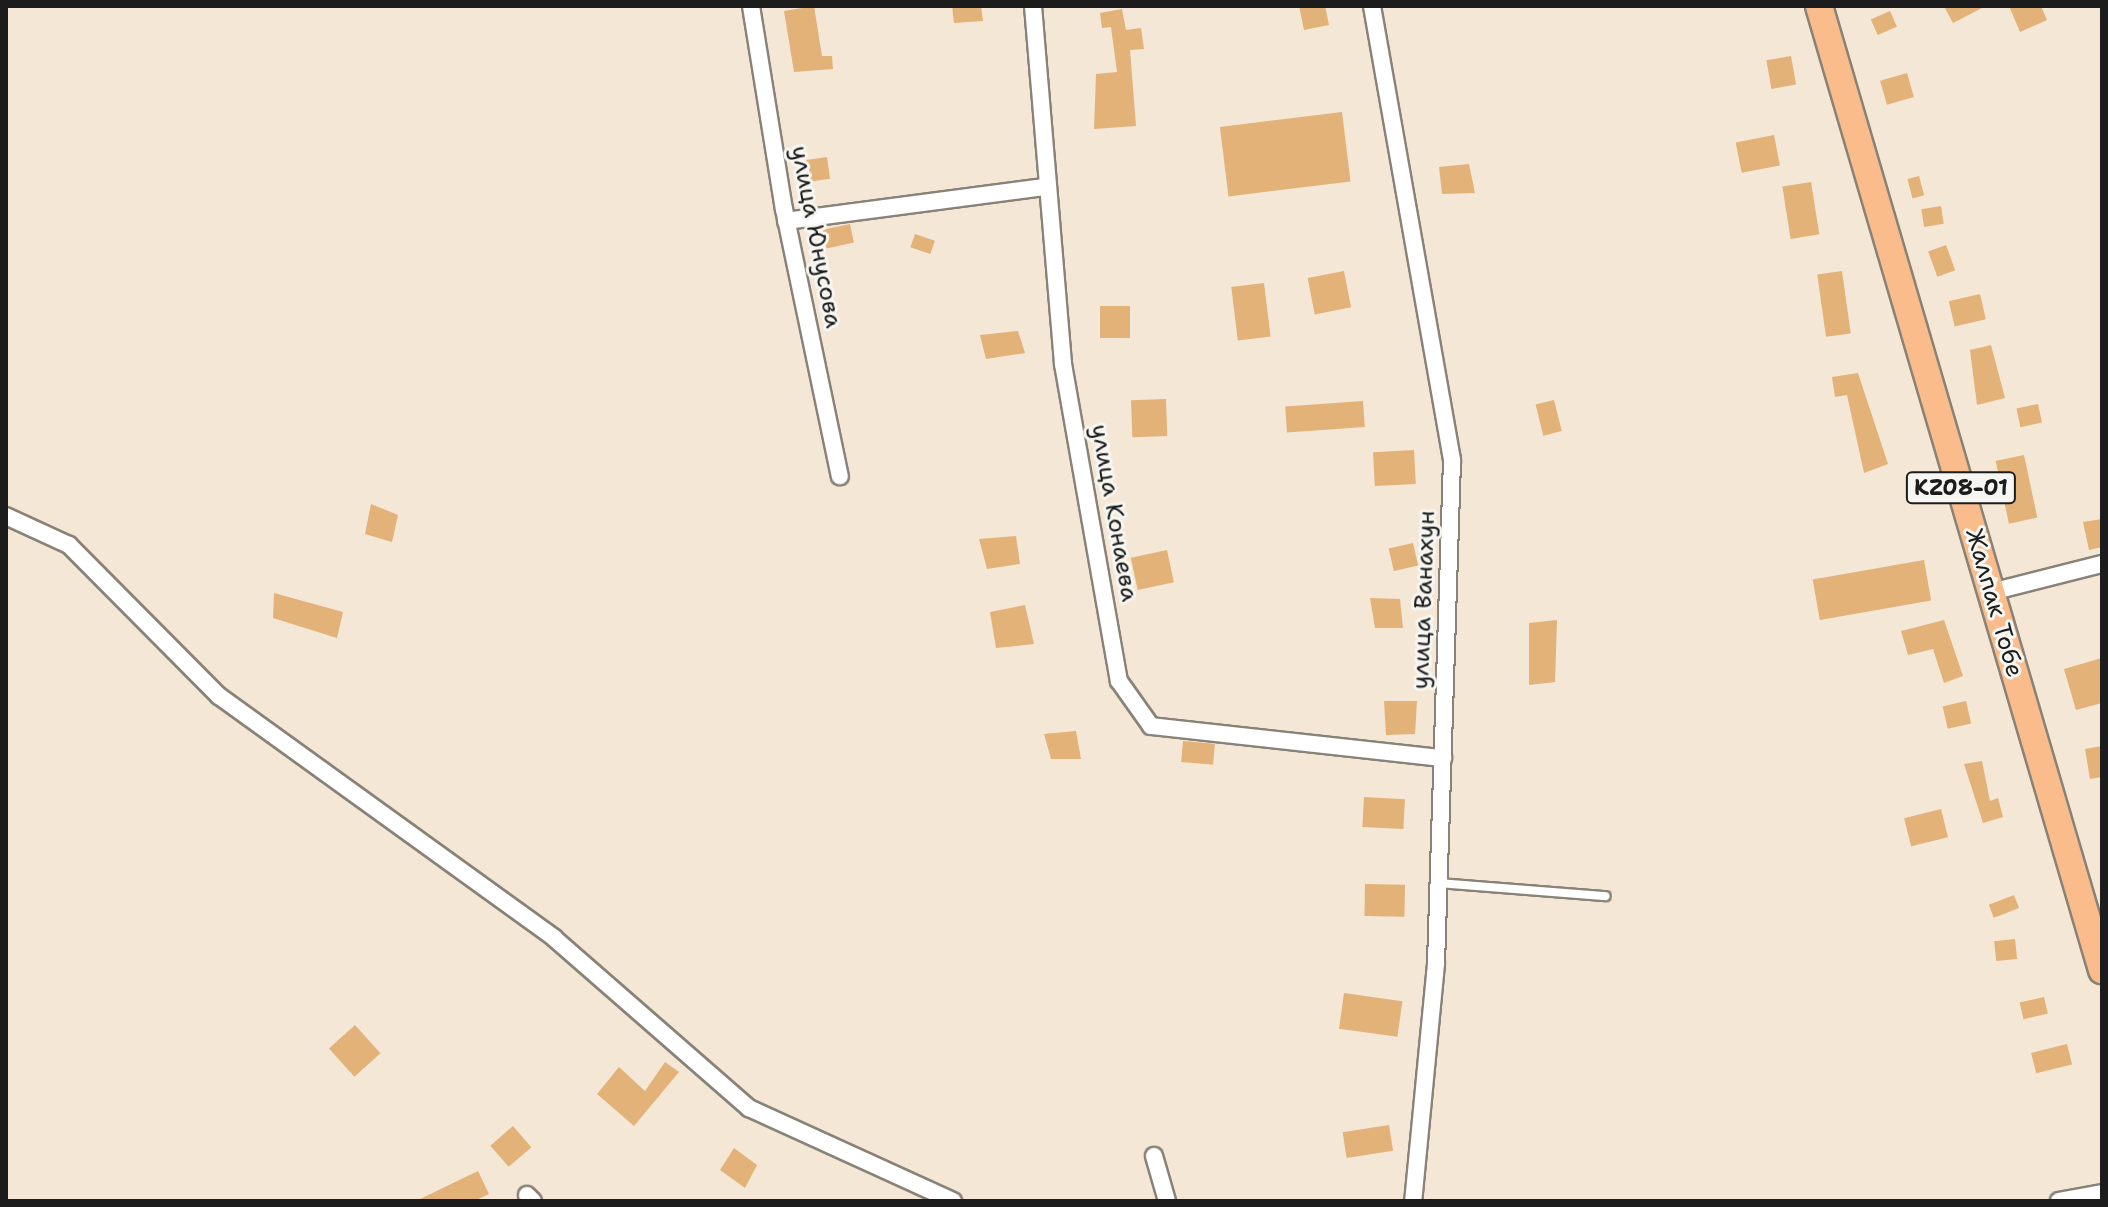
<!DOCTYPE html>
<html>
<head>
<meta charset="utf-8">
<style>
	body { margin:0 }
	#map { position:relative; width:2108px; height:1207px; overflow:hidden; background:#f5e7d5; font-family:"Shantell Sans",sans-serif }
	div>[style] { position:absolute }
	.building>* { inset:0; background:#e2b279; transform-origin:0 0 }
	.roads { filter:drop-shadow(2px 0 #888278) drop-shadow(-2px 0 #888278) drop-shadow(0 2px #888278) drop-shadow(0 -2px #888278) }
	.service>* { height:8px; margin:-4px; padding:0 4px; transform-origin:4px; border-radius:4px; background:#fff }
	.minor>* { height:16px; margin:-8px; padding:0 8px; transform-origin:8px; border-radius:8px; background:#fff }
	.primary>* { height:26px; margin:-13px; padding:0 13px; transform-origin:13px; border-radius:13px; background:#f9bc8a }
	span { translate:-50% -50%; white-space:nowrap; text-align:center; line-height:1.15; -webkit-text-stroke:6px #f6f6f2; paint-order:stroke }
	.shield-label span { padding:2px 6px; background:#f6f6f2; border:2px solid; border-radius:6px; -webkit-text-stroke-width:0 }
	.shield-label { font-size:22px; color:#1c1c1c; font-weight:700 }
	.street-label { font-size:24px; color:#1c1c1c }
	.frame { position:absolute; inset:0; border:8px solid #1c1c1c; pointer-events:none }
</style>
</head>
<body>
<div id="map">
	<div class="building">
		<div style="clip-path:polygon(814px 6px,822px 56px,832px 56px,833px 69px,794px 72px,784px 11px)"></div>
		<div style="clip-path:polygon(952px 6px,981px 6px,983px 21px,954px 23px)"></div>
		<div style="clip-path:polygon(1299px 6px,1325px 6px,1329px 25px,1304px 30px)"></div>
		<div style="clip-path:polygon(1944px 6px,1986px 6px,1953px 23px)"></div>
		<div style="clip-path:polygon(2009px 6px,2041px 6px,2047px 20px,2020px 32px)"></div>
		<div style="clip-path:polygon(1122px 9px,1126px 30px,1141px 28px,1144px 49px,1130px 50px,1136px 126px,1094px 129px,1096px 74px,1117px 72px,1111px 27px,1102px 28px,1100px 13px)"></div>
		<div style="left:1890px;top:11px;width:17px;height:21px;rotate:66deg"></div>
		<div style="left:1791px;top:56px;width:29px;height:25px;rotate:80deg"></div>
		<div style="left:1907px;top:73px;width:25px;height:28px;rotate:74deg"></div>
		<div style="left:1342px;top:112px;width:70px;height:123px;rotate:83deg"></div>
		<div style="left:1774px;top:135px;width:31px;height:39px;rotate:79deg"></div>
		<div style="left:827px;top:157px;width:22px;height:21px;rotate:82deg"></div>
		<div style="clip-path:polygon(1469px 164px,1475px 193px,1442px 194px,1439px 167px)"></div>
		<div style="left:1919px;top:176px;width:20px;height:12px;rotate:75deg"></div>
		<div style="left:1811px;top:182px;width:53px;height:29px;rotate:81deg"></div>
		<div style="left:1941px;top:206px;width:18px;height:20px;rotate:81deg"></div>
		<div style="left:850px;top:224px;width:19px;height:28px;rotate:78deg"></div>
		<div style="left:915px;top:234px;width:21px;height:14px;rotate:19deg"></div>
		<div style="left:1946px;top:245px;width:27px;height:19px;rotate:70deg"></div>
		<div style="left:1344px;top:271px;width:37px;height:37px;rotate:79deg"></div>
		<div style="left:1842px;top:271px;width:63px;height:25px;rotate:82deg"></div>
		<div style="left:1264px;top:283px;width:54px;height:33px;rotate:83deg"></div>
		<div style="left:1980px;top:294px;width:26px;height:32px;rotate:77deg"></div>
		<div style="left:1100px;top:306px;width:30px;height:32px"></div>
		<div style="clip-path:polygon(1018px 331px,1025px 353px,986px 359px,980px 335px)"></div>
		<div style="clip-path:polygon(1991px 345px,2005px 398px,1977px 405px,1970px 350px)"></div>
		<div style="clip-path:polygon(1858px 373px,1888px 464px,1864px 473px,1847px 395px,1835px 397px,1832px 377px)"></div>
		<div style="left:1166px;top:399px;width:37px;height:35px;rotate:88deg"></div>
		<div style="left:1554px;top:400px;width:32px;height:19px;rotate:76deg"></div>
		<div style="left:1363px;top:401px;width:26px;height:78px;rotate:86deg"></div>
		<div style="left:2038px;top:404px;width:19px;height:22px;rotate:78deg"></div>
		<div style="left:1414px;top:450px;width:34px;height:41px;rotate:87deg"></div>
		<div style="left:2024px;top:455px;width:64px;height:29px;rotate:78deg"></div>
		<div style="clip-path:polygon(371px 504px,398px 515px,392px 542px,365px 534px)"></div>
		<div style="clip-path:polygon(2102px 519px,2102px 547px,2089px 550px,2083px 522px)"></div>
		<div style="clip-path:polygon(1016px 536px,1020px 564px,987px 569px,979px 539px)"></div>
		<div style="left:1413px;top:543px;width:23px;height:25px;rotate:77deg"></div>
		<div style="left:1167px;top:550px;width:33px;height:37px;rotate:78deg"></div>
		<div style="left:1924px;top:560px;width:41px;height:113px;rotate:80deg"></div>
		<div style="clip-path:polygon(274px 593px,343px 612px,337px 638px,273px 618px)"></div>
		<div style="clip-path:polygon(1370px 598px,1400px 599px,1403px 628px,1375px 628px)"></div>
		<div style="clip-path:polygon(1025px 605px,1034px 644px,996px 648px,990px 612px)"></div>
		<div style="clip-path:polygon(1557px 620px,1555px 682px,1529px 685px,1529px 623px)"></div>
		<div style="clip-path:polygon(1944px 620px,1963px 676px,1944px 683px,1933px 649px,1908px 655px,1901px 631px)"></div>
		<div style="clip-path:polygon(2102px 658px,2102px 703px,2076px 710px,2064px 669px)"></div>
		<div style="clip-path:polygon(1384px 701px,1417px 701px,1415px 734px,1386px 735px)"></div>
		<div style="left:1966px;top:701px;width:23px;height:24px;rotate:77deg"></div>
		<div style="clip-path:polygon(1076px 731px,1081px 759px,1051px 759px,1044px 734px)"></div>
		<div style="left:1183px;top:741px;width:32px;height:21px;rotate:5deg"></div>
		<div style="clip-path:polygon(2102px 746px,2102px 777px,2090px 779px,2085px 749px)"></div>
		<div style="clip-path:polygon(1982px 761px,1990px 801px,1998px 798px,2003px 817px,1983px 823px,1964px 764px)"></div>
		<div style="left:1364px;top:797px;width:41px;height:30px;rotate:3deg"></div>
		<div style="left:1941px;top:809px;width:29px;height:38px;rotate:76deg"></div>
		<div style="left:1365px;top:884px;width:40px;height:32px;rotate:1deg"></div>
		<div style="left:2014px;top:895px;width:14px;height:27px;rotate:69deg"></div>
		<div style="left:2015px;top:939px;width:20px;height:21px;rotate:84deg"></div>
		<div style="left:1344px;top:993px;width:59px;height:36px;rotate:8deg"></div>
		<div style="left:2044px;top:997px;width:17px;height:25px;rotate:77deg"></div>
		<div style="left:355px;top:1025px;width:38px;height:35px;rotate:48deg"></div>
		<div style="left:2067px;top:1044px;width:21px;height:37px;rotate:76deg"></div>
		<div style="clip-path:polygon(665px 1062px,679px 1072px,634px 1126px,597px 1094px,619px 1067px,645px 1091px)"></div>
		<div style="left:1389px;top:1125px;width:26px;height:47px;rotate:81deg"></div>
		<div style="left:513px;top:1126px;width:28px;height:30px;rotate:49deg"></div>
		<div style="clip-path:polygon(734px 1148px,757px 1165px,745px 1188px,720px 1170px)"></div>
		<div style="clip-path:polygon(478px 1171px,489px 1194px,474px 1201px,416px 1201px)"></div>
	</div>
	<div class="roads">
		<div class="service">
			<div style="left:1439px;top:883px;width:167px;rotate:4.5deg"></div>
		</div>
		<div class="minor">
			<div style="left:751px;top:6px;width:206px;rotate:80.8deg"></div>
			<div style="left:784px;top:209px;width:273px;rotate:78.2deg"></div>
			<div style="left:1033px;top:6px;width:359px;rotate:85.2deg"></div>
			<div style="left:1063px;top:364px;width:322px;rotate:80deg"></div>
			<div style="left:1119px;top:681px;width:55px;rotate:54.6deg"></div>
			<div style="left:1151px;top:726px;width:294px;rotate:6.3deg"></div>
			<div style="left:1372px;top:6px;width:461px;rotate:80deg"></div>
			<div style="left:1452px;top:460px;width:504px;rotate:91.82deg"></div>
			<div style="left:1436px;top:964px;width:238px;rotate:95.5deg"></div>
			<div style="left:786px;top:221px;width:262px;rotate:-7.5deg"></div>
			<div style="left:6px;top:516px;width:69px;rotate:24.7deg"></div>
			<div style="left:69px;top:545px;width:213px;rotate:45.2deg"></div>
			<div style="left:219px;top:696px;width:413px;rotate:35.8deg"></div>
			<div style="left:554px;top:938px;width:259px;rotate:41.1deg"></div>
			<div style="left:749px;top:1108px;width:224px;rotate:24.5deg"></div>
			<div style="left:1991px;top:592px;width:114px;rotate:-14.2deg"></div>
			<div style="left:1154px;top:1156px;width:47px;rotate:73.9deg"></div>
			<div style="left:527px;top:1195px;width:8px;rotate:45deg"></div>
			<div style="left:2059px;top:1201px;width:44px;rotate:-10.5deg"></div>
		</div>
		<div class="primary">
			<div style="left:1819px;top:6px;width:1005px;rotate:73.64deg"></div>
		</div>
	</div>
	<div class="shield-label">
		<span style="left:1961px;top:488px">KZ08-01</span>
	</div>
	<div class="street-label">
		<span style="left:816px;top:237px;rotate:79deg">улица Юнусова</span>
		<span style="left:1114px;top:513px;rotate:80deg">улица Конаева</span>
		<span style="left:1424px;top:600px;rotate:-88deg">улица Ванахун</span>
		<span style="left:1994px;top:603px;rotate:74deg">Жалпак Тобе</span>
	</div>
	<div class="frame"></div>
</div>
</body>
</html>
